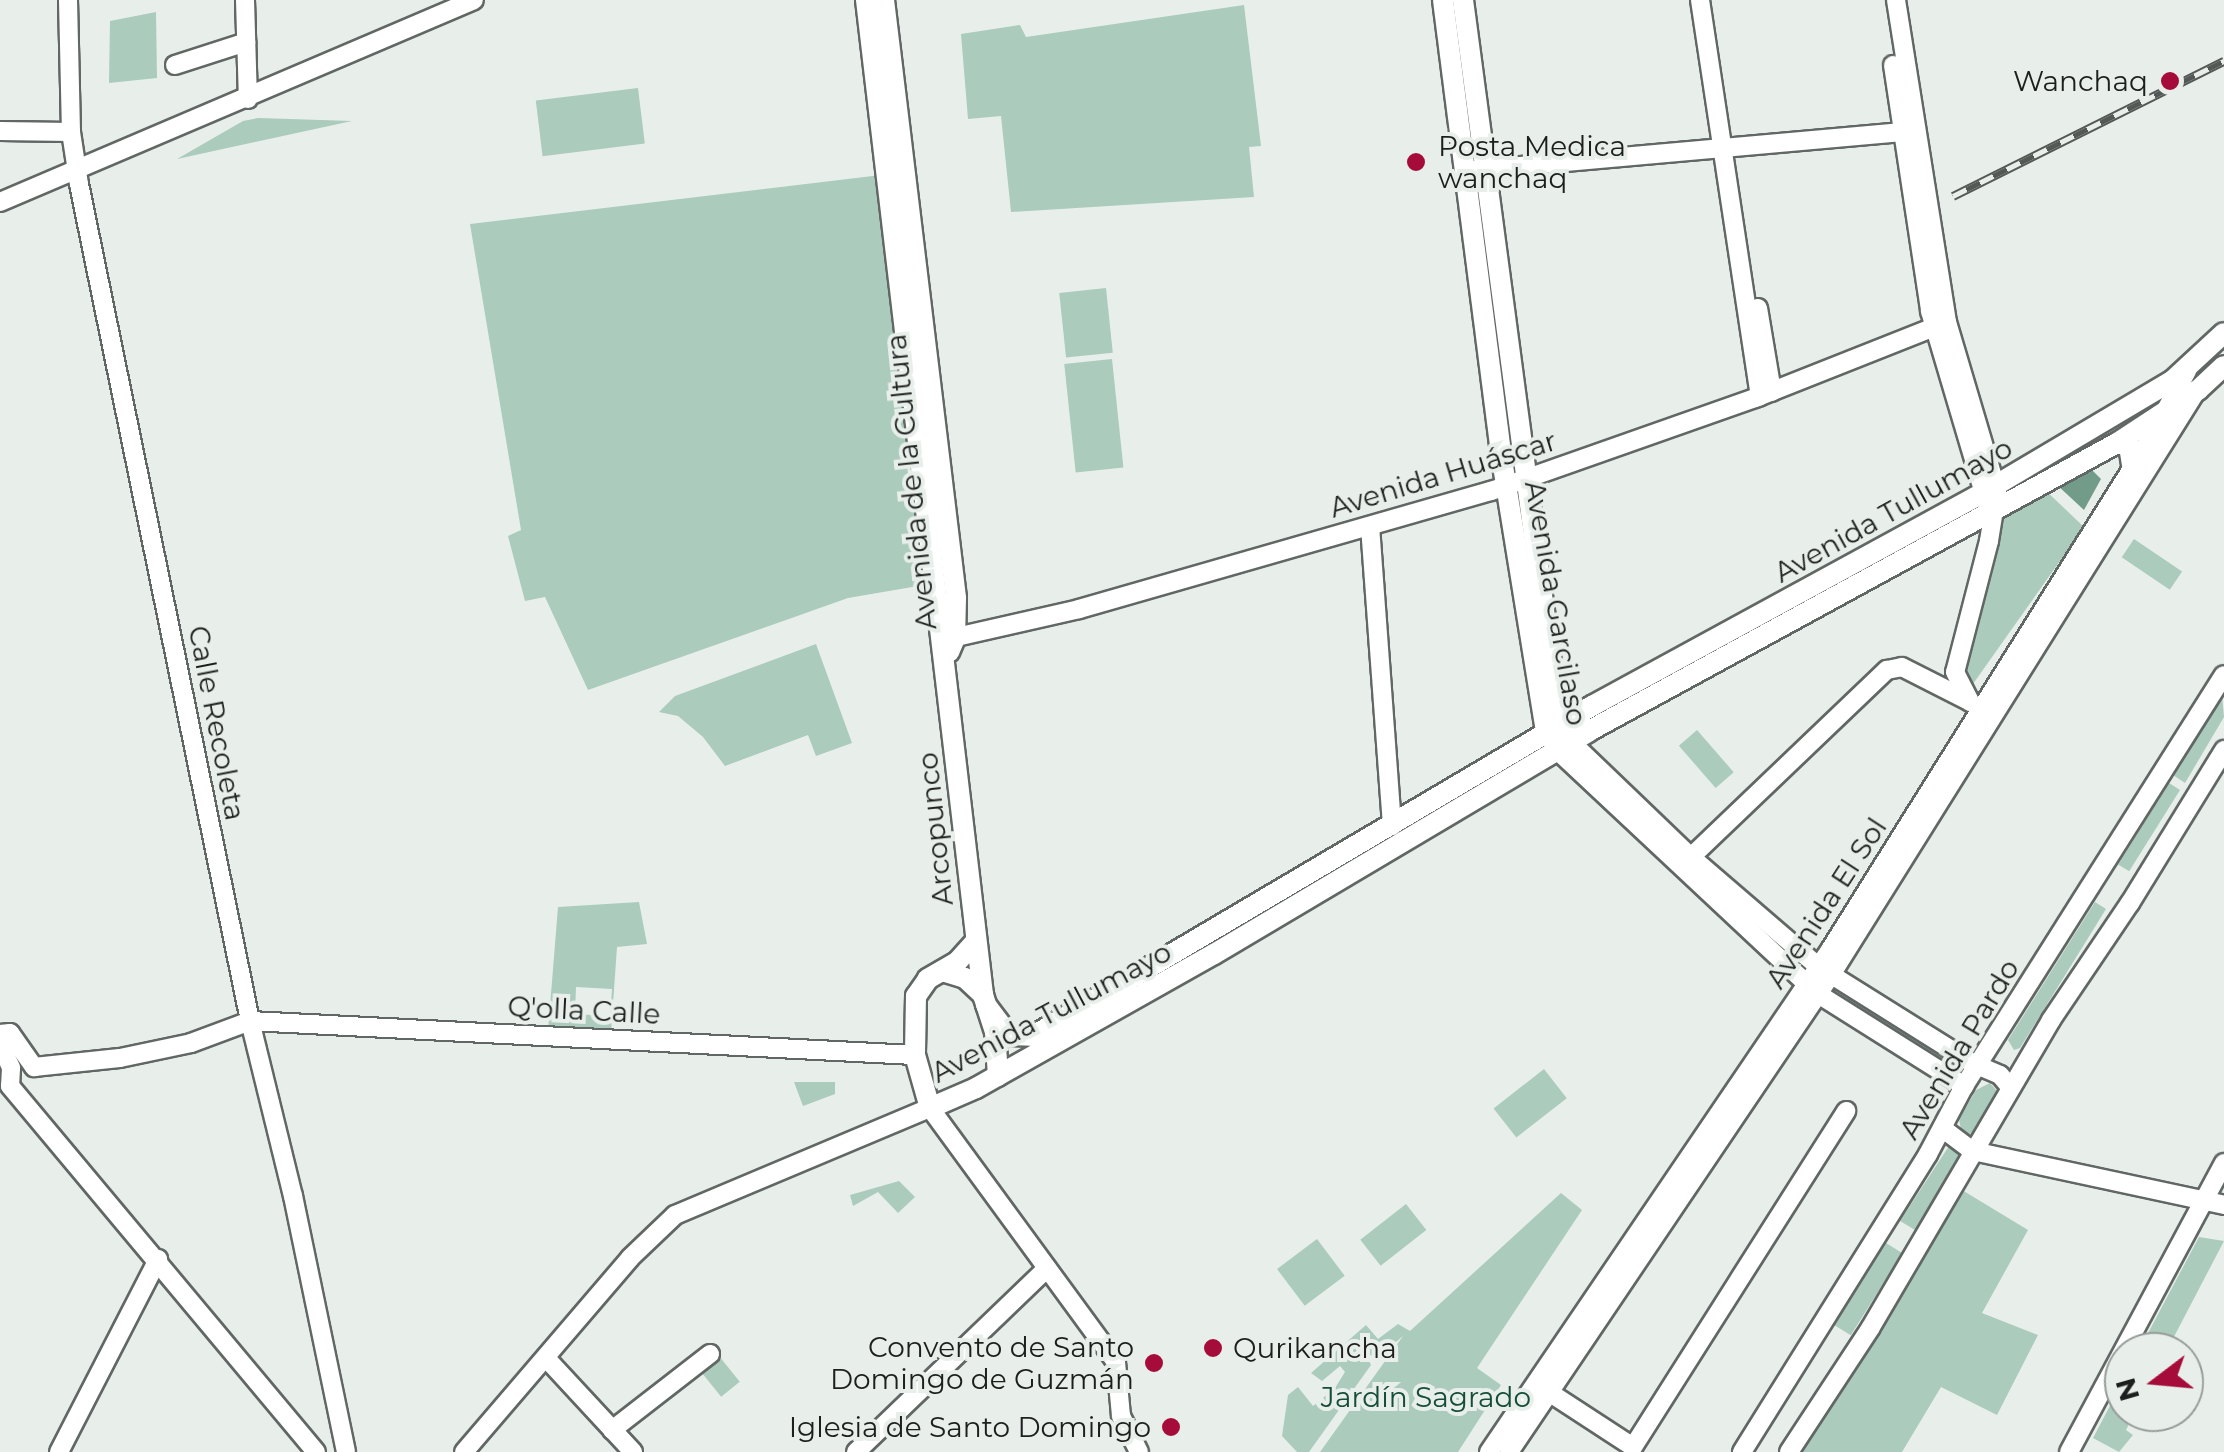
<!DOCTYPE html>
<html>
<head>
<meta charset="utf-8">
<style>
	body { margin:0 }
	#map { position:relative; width:2224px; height:1452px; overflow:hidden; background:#e8efeb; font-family:Montserrat,sans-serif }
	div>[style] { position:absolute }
	.green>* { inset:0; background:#abcbbc; transform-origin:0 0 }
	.water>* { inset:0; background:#729c89 }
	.roads { filter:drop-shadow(2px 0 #616764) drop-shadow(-2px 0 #616764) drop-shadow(0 2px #616764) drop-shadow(0 -2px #616764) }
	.minor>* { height:18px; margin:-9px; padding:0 9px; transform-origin:9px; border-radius:9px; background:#fff }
	.major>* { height:20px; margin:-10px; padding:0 10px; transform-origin:10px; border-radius:10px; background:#fff }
	.rail>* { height:9px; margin-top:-4.5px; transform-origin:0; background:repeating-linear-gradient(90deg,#e8efeb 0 15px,#545856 0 30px); box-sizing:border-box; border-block:2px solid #545856 }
	.dots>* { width:28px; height:28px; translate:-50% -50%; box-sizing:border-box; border:5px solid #e8efeb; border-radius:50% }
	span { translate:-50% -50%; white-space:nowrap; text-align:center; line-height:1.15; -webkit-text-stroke:8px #e8efeb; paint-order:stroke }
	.poi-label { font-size:28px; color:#1c1f1e }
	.right { translate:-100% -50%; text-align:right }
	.left { translate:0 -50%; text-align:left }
	.street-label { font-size:28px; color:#1c1f1e }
	.park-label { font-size:28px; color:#154d38 }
	.north { position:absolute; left:2104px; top:1332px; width:100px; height:100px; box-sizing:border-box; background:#e8efeb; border:2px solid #969c99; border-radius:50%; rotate:254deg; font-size:28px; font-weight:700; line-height:40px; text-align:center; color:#1c1f1e }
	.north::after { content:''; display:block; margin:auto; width:35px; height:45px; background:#a60c39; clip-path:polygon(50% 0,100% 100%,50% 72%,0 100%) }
</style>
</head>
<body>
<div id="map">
	<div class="green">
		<div style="clip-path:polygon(1244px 5px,1261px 146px,1249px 147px,1254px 197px,1011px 212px,1001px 116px,968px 119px,961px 34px,1020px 25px,1026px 37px)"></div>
		<div style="clip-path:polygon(156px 12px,157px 78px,109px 83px,110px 21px)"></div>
		<div style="left:638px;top:88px;width:56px;height:103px;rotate:83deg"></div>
		<div style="clip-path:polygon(258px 118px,259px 118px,352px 121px,177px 159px,243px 121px)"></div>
		<div style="clip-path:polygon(881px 175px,924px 585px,848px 598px,588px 690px,545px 597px,525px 601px,508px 536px,521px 530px,470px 224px)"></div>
		<div style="left:1106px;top:288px;width:65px;height:47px;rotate:84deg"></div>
		<div style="left:1112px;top:359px;width:109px;height:48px;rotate:84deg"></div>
		<div style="clip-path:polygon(2043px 488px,2084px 527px,1968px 691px,1962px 683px,1976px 601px,2001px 513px)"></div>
		<div style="left:2134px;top:539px;width:58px;height:22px;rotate:34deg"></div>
		<div style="clip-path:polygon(816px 644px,852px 743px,816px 756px,808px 735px,725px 766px,703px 737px,678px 716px,659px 712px,675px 696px)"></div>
		<div style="clip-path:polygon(2222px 696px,2224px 717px,2185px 783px,2173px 775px)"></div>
		<div style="left:1697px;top:730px;width:56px;height:24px;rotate:49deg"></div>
		<div style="left:2169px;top:783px;width:13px;height:96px;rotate:32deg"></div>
		<div style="clip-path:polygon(evenodd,639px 902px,647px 944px,617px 947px,611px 1033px,548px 1031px,558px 907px,639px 902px,576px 987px,612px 989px,610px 1016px,575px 1014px,576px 987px)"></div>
		<div style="clip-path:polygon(2095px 902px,2106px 909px,2020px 1048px,2014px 1050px,2008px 1040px)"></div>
		<div style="left:1852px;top:992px;width:115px;height:12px;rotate:32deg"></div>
		<div style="left:1544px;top:1069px;width:37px;height:64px;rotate:52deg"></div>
		<div style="clip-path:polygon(794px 1082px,835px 1082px,835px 1094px,803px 1106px)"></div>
		<div style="clip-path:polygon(1990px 1083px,1998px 1092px,1995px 1103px,1973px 1133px,1962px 1136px,1959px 1119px,1976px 1090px)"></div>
		<div style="clip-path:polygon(1949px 1146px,1958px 1147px,1960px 1157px,1915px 1230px,1900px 1221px)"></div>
		<div style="clip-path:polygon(899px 1181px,915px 1197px,898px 1213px,878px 1192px,853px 1206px,850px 1195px)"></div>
		<div style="clip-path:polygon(1962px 1190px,2028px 1230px,1982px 1313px,2038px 1335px,1997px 1415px,1941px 1387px,1902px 1452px,1799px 1452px)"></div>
		<div style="clip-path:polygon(1561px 1193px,1582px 1210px,1477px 1368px,1501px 1385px,1458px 1452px,1320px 1452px,1403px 1336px,1376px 1359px,1364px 1350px,1371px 1365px,1309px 1452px,1297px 1452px,1282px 1436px,1288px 1395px,1298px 1387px,1313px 1406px,1335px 1388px,1345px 1372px,1340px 1366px,1322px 1381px,1311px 1373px,1366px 1325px,1378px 1339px,1398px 1324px,1410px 1331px)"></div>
		<div style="left:1406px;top:1204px;width:33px;height:58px;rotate:52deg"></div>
		<div style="clip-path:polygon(2199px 1237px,2224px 1241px,2166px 1352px,2138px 1352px)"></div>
		<div style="left:1317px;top:1239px;width:46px;height:50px;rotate:53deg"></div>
		<div style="left:1886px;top:1243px;width:19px;height:97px;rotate:32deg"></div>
		<div style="left:719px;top:1356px;width:33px;height:24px;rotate:51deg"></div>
		<div style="clip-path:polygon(2124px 1379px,2124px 1412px,2135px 1412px,2126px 1430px,2133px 1435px,2119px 1452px,2093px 1438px)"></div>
	</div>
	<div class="water">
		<div style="clip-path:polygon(2089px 467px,2101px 479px,2084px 510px,2057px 485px)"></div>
	</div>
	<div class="roads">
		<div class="minor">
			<div style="left:68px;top:0;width:132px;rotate:88.7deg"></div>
			<div style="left:71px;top:132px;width:53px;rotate:81.3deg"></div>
			<div style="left:79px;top:184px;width:854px;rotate:78.45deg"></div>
			<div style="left:250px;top:1021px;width:180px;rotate:76.2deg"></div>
			<div style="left:293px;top:1196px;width:261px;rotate:78.3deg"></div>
			<div style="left:245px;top:0;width:99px;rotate:88.3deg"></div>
			<div style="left:1700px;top:0;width:401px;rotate:81.4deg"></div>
			<div style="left:1896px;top:0;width:326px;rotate:81deg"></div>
			<div style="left:1947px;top:322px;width:176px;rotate:73.5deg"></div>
			<div style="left:1997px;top:491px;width:51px;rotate:99.1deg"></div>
			<div style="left:1989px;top:541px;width:135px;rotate:104.5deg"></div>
			<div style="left:1955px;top:672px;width:34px;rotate:63deg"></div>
			<div style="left:175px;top:65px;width:75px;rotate:-17.9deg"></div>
			<div style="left:1893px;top:65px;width:249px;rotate:81.4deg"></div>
			<div style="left:1930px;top:311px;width:200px;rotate:73.5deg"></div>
			<div style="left:0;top:131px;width:71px;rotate:0.8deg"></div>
			<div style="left:1465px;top:171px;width:450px;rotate:-5.1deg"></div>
			<div style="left:0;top:202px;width:515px;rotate:-23.08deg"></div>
			<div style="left:1758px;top:308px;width:85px;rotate:80.5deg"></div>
			<div style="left:1370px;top:526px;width:301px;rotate:85.8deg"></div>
			<div style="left:943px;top:640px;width:139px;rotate:-12.8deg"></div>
			<div style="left:1079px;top:609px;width:429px;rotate:-16deg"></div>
			<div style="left:1491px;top:491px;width:280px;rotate:-19.4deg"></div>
			<div style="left:1755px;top:398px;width:206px;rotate:-21.6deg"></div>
			<div style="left:1572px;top:743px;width:165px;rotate:43.8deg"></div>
			<div style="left:1691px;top:857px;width:169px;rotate:40.7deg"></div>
			<div style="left:1819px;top:967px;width:181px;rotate:32.1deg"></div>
			<div style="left:1972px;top:1063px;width:30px;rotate:23deg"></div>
			<div style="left:2000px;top:1075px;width:17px;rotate:50deg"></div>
			<div style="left:1559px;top:752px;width:354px;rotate:43.1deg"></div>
			<div style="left:1818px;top:994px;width:173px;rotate:32.2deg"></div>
			<div style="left:1691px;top:857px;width:271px;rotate:-43.7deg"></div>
			<div style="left:1887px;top:670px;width:15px;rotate:-11deg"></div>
			<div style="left:1902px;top:667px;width:73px;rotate:26.9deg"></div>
			<div style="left:0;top:1034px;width:10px;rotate:-6deg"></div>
			<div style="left:10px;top:1033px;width:42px;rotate:54.8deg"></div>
			<div style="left:34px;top:1067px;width:86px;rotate:-6deg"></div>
			<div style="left:120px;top:1058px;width:73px;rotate:-11.9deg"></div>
			<div style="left:191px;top:1043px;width:63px;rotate:-20.4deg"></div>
			<div style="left:250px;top:1021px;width:666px;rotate:2.93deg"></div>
			<div style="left:0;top:1044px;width:26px;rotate:65deg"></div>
			<div style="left:11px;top:1068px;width:18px;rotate:93deg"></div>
			<div style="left:10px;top:1086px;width:477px;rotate:50.1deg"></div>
			<div style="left:1942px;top:1128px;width:39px;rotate:37deg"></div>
			<div style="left:1973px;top:1151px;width:257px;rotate:12.1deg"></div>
			<div style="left:546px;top:1358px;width:128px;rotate:47.2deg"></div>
			<div style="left:1544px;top:1389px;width:106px;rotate:33.1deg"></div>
			<div style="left:1633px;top:1447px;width:398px;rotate:-57.6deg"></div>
			<div style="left:612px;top:1430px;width:124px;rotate:-37.8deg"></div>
			<div style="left:59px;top:1452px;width:217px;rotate:-62.8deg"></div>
			<div style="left:464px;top:1452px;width:255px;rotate:-49.4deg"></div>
			<div style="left:630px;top:1258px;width:62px;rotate:-43.7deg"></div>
			<div style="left:675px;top:1215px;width:277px;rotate:-22.8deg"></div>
			<div style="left:930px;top:1108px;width:315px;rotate:53.8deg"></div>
			<div style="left:1116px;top:1362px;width:54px;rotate:84.7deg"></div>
			<div style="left:1121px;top:1416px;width:40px;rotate:63.4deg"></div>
			<div style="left:856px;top:1452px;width:265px;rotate:-43.9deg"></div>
			<div style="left:1489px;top:1452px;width:607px;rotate:-55.81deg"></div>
			<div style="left:1830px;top:950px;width:598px;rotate:-57.9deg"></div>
			<div style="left:2148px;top:443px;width:82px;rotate:-61.6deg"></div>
			<div style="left:1509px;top:1452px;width:576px;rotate:-55.98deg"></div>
			<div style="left:1831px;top:975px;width:690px;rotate:-57.97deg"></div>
			<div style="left:1742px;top:1452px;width:351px;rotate:-58deg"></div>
			<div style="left:1928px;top:1154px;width:77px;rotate:-62.1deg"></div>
			<div style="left:1964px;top:1086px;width:486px;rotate:-57.7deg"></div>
			<div style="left:1789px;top:1452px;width:149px;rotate:-56.7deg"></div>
			<div style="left:1871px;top:1327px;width:356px;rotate:-59.6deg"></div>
			<div style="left:2051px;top:1020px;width:141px;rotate:-56deg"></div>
			<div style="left:2130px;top:903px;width:180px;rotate:-58.4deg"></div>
			<div style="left:2069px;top:1452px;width:328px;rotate:-61.8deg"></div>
		</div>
		<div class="major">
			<div style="left:866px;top:0;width:1002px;rotate:83.29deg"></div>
			<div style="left:884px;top:0;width:602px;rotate:83.13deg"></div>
			<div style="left:956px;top:598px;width:40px;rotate:91.4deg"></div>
			<div style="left:955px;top:638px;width:15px;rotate:113deg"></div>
			<div style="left:1443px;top:0;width:470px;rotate:82.7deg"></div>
			<div style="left:1503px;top:466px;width:262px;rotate:80.8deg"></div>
			<div style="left:1545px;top:725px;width:20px;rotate:63deg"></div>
			<div style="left:1463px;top:0;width:692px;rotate:82.44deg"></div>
			<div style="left:1554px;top:686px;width:51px;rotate:74.1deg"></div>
			<div style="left:2117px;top:443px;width:12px;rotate:14deg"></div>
			<div style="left:2129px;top:446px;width:20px;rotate:81deg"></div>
			<div style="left:976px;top:941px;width:28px;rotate:132deg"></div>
			<div style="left:957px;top:962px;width:34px;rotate:150deg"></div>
			<div style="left:928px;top:979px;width:21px;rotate:125deg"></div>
			<div style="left:916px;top:996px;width:59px;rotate:91deg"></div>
			<div style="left:915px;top:1055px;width:55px;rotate:74.2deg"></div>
			<div style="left:930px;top:1108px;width:50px;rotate:-23.5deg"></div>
			<div style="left:976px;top:1088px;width:273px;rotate:-29.4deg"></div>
			<div style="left:1214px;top:954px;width:436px;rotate:-30.7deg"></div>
			<div style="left:1589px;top:731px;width:601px;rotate:-28.61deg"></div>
			<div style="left:2117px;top:443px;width:97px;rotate:-33.2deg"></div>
			<div style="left:2198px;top:390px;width:35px;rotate:-43deg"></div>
			<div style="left:942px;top:971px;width:24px;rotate:17deg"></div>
			<div style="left:965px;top:978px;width:25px;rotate:43deg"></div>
			<div style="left:983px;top:995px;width:38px;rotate:72deg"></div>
			<div style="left:995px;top:1031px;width:45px;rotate:86.2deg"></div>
			<div style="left:986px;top:1005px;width:38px;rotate:53deg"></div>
			<div style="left:1009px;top:1035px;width:24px;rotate:2deg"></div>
			<div style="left:1033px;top:1036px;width:649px;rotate:-30.56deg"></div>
			<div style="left:1592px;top:706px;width:437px;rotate:-28.6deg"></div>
			<div style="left:1976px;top:497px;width:229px;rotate:-30.7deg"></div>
			<div style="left:2173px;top:380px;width:69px;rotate:-42.7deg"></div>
		</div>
	</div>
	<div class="rail">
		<div style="left:1953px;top:196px;width:303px;rotate:-26.5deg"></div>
	</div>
	<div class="dots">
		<div style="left:2170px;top:81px;background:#a60c39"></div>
		<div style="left:1416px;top:162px;background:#a60c39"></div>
		<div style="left:1213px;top:1348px;background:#a60c39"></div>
		<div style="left:1154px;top:1363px;background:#a60c39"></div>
		<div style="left:1171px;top:1427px;background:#a60c39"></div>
	</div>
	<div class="poi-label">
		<span class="right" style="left:2148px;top:81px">Wanchaq</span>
		<span class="left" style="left:1438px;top:162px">Posta Medica<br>wanchaq</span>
		<span class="right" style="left:1134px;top:1363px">Convento de Santo<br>Domingo de Guzmán</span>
		<span class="left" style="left:1233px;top:1348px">Qurikancha</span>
		<span class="right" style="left:1151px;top:1427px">Iglesia de Santo Domingo</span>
	</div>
	<div class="street-label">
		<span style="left:1443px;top:474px;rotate:-17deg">Avenida Huáscar</span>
		<span style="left:911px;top:482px;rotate:-96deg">Avenida de la Cultura</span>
		<span style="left:1893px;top:510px;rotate:-29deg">Avenida Tullumayo</span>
		<span style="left:1556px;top:603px;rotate:80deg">Avenida Garcilaso</span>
		<span style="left:217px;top:723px;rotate:79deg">Calle Recoleta</span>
		<span style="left:935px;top:829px;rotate:-96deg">Arcopunco</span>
		<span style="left:1826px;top:903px;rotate:-57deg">Avenida El Sol</span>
		<span style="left:584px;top:1010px;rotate:3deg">Q'olla Calle</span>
		<span style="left:1051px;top:1012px;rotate:-28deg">Avenida Tullumayo</span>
		<span style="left:1959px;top:1049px;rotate:-59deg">Avenida Pardo</span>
	</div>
	<div class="park-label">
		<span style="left:1426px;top:1397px">Jardín Sagrado</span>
	</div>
	<div class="north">N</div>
</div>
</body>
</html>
